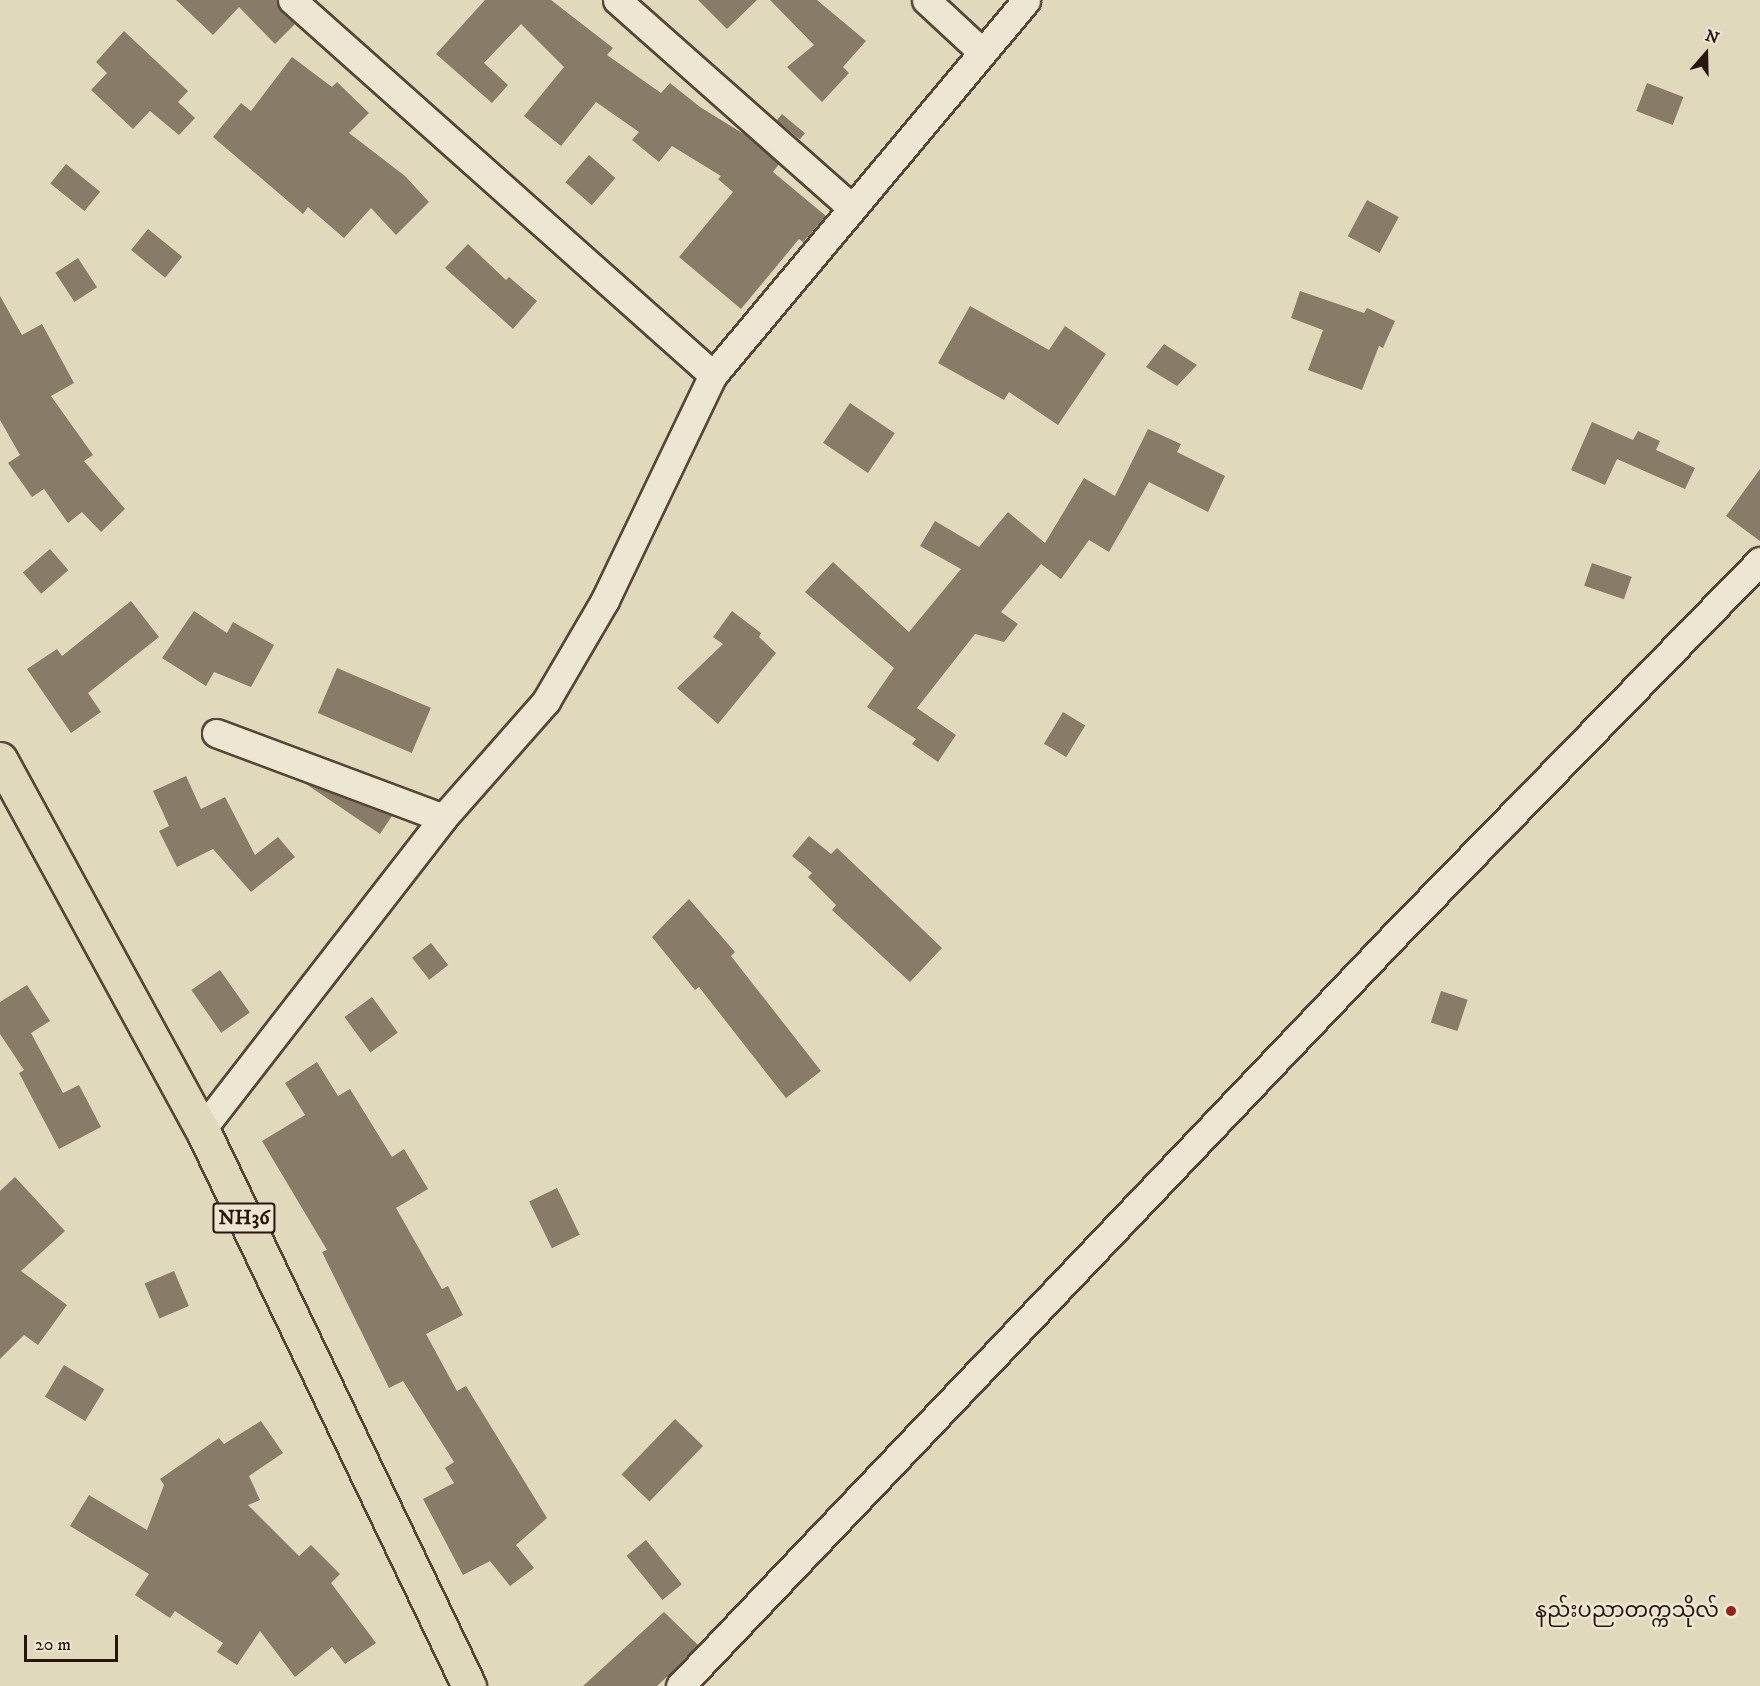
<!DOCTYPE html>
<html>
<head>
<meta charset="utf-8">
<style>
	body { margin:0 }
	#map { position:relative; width:1760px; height:1686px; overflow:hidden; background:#e1d9bc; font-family:"IM FELL DW Pica","Noto Sans Myanmar",serif }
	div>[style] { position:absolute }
	.building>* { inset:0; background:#887b68; transform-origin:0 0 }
	.roads { filter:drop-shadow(2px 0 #564738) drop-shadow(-2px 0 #564738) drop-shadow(0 2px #564738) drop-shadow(0 -2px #564738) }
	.minor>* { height:27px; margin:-13.5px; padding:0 13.5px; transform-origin:13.5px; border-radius:13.5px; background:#ece6d3 }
	.trunk>* { height:33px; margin:-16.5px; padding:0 16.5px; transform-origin:16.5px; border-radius:16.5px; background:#e1d9bc }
	.dots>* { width:16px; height:16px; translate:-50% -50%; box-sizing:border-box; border:3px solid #ece6d3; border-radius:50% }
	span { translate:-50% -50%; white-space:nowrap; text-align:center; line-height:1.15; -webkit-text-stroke:5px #ece6d3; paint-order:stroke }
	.shield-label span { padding:2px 4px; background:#ece6d3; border:2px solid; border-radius:4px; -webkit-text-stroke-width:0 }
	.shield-label { font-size:20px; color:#28160c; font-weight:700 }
	.poi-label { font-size:21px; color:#28160c }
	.right { translate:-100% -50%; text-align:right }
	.north { position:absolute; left:1676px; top:24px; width:60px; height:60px; -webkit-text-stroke:4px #ece6d3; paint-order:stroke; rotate:20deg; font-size:16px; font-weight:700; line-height:24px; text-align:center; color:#28160c }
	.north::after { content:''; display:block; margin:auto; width:21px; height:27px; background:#28160c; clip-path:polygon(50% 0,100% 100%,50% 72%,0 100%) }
	.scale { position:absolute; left:24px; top:1635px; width:94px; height:27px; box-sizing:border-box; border:3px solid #28160c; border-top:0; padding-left:8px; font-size:18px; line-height:21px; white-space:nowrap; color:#28160c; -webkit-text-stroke:4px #ece6d3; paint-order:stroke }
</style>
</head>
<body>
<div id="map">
	<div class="building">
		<div style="clip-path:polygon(176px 0,277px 0,281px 11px,295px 24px,275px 44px,239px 7px,213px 35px)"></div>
		<div style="clip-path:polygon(485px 0,551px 0,613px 48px,607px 55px,661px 93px,670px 83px,700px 107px,747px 136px,779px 164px,773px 172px,826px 216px,803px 242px,799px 239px,741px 309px,679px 257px,733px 192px,718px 179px,721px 176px,672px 146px,659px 162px,632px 140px,639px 132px,596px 102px,561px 146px,524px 116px,564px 67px,521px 24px,484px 63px,508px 85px,492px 103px,436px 54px)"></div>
		<div style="clip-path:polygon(698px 0,757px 0,727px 29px)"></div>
		<div style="clip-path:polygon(770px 0,817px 0,866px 41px,843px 67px,849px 73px,822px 102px,787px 67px,814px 45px)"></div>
		<div style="clip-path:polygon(124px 31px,188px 91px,178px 102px,195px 118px,179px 135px,150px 111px,133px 129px,91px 90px,107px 73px,96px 62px)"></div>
		<div style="clip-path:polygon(292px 57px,332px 87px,337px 82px,369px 113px,349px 133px,405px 176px,429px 202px,396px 235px,371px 208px,344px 238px,308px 207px,303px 214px,213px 137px,241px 103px,251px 111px)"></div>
		<div style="left:1647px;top:83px;width:39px;height:30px;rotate:21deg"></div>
		<div style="left:782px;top:114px;width:30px;height:8px;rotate:40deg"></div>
		<div style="left:589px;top:155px;width:35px;height:36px;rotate:41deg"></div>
		<div style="left:66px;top:164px;width:44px;height:25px;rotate:39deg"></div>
		<div style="left:1367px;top:200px;width:36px;height:41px;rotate:28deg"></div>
		<div style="left:148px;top:229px;width:44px;height:27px;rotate:39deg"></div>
		<div style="clip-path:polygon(468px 244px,506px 280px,509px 277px,537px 301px,513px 329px,445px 268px)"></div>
		<div style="left:78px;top:258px;width:35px;height:27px;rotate:57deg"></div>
		<div style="clip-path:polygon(1300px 291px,1364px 313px,1367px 308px,1395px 321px,1383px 348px,1379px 346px,1362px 390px,1308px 370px,1323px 330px,1291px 318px)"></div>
		<div style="clip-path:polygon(0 296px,22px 335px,42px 324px,74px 383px,51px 396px,93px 455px,84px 461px,125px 509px,101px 532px,82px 512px,68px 523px,44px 489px,32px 497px,8px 463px,20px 455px,0 420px)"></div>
		<div style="clip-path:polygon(970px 306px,1049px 350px,1065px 326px,1106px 354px,1058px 425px,1009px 392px,1004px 400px,938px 363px)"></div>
		<div style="clip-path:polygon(1164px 344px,1197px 365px,1177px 386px,1146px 367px)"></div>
		<div style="left:850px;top:403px;width:54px;height:48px;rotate:34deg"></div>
		<div style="clip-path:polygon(1592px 422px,1633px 440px,1638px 431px,1660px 441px,1656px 450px,1695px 468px,1685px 489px,1617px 459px,1605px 485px,1571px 470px)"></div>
		<div style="clip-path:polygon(1148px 429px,1181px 444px,1177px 452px,1225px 476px,1208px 512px,1149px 482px,1109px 552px,1089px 540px,1061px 579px,1041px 564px,1001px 612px,1018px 624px,1004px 642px,975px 634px,917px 708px,956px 735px,938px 762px,912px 744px,916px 739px,867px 707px,894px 668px,805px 592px,833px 562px,909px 632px,961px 569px,920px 546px,935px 521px,979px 547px,1008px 512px,1045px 543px,1084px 478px,1115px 496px)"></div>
		<div style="clip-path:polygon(1760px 469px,1760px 541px,1726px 516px)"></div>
		<div style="left:50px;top:549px;width:28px;height:36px;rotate:49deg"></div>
		<div style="left:1592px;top:563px;width:42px;height:24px;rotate:19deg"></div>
		<div style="clip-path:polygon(131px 601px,159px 637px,88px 693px,101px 712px,71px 733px,27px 669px,57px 649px,62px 656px)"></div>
		<div style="clip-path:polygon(194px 611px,227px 633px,233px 622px,274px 645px,251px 687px,214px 672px,206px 686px,162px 658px)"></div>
		<div style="clip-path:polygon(732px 611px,761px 633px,759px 637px,776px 653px,718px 724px,677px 688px,723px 644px,713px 637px)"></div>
		<div style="left:337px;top:668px;width:102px;height:49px;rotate:23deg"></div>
		<div style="left:1063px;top:712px;width:26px;height:37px;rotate:31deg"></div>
		<div style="clip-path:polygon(186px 776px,201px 809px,225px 797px,255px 855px,278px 837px,295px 857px,251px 892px,213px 849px,177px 867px,159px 831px,169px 826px,153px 791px)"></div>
		<div style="clip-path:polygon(306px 784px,392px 816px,380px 834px)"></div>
		<div style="clip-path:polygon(809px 836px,831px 854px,837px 848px,942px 948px,910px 982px,832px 910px,836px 905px,808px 877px,812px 873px,792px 856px)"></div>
		<div style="clip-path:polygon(689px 899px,735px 952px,731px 956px,821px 1071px,786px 1098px,699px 987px,695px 990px,652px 937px)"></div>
		<div style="left:431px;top:943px;width:28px;height:24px;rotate:52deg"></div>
		<div style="left:220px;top:970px;width:52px;height:35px;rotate:55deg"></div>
		<div style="clip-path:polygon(27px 985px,50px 1021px,31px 1033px,63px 1093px,79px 1085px,101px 1127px,59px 1149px,19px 1073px,24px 1070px,0 1034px,0 1002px)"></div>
		<div style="left:1441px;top:991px;width:28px;height:33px;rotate:18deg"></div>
		<div style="left:372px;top:997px;width:44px;height:34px;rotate:54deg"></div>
		<div style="clip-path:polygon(317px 1062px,338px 1096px,350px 1089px,392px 1157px,404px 1149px,428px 1189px,396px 1208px,442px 1289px,448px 1286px,463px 1315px,426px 1334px,457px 1391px,466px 1386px,547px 1518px,516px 1545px,534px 1568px,510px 1586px,490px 1561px,463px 1575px,423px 1499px,454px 1483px,445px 1468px,454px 1462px,403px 1381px,389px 1388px,322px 1252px,327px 1250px,262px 1141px,305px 1115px,285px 1083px)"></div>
		<div style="clip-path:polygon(15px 1177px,65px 1231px,21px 1271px,67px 1305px,38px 1345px,24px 1335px,0 1359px,0 1191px)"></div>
		<div style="left:557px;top:1188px;width:52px;height:31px;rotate:64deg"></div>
		<div style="left:174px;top:1271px;width:38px;height:32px;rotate:67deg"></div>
		<div style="left:64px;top:1365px;width:47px;height:37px;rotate:31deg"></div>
		<div style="left:675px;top:1419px;width:39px;height:77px;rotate:44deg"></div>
		<div style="clip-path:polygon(261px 1421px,283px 1453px,249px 1476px,260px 1500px,248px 1505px,299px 1556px,311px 1545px,340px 1574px,331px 1583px,376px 1643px,345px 1664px,332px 1647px,295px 1677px,260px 1631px,237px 1665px,217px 1652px,223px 1643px,175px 1611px,170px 1618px,135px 1595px,149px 1574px,70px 1526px,89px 1495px,147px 1530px,164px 1485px,160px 1479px,219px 1438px,224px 1444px)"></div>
		<div style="left:646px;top:1540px;width:57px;height:25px;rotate:51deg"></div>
		<div style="clip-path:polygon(664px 1612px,698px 1645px,668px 1676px,657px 1686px,583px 1686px)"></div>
	</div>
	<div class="roads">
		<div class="minor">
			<div style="left:292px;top:0;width:564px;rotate:41.69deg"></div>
			<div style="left:617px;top:0;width:314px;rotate:41.5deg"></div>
			<div style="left:926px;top:0;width:76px;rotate:42.9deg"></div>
			<div style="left:216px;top:733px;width:242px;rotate:20.5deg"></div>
			<div style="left:202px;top:1129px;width:393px;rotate:-52.2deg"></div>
			<div style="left:443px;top:818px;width:156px;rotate:-48.6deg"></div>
			<div style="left:546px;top:701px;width:117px;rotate:-59.7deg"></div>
			<div style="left:605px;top:600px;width:250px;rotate:-64.4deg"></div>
			<div style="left:713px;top:375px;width:488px;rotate:-50.1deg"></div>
			<div style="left:680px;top:1686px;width:1036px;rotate:-46.41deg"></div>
			<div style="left:1394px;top:936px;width:524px;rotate:-45.7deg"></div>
		</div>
		<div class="trunk">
			<div style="left:0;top:759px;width:422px;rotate:61.4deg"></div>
			<div style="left:202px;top:1129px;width:618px;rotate:64.39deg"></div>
		</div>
	</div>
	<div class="dots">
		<div style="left:1731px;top:1611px;background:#8f2418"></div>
	</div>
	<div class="shield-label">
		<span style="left:244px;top:1218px">NH36</span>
	</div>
	<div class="poi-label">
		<span class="right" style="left:1719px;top:1611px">နည်းပညာတက္ကသိုလ်</span>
	</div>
	<div class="north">N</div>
	<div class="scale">20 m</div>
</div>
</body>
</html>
